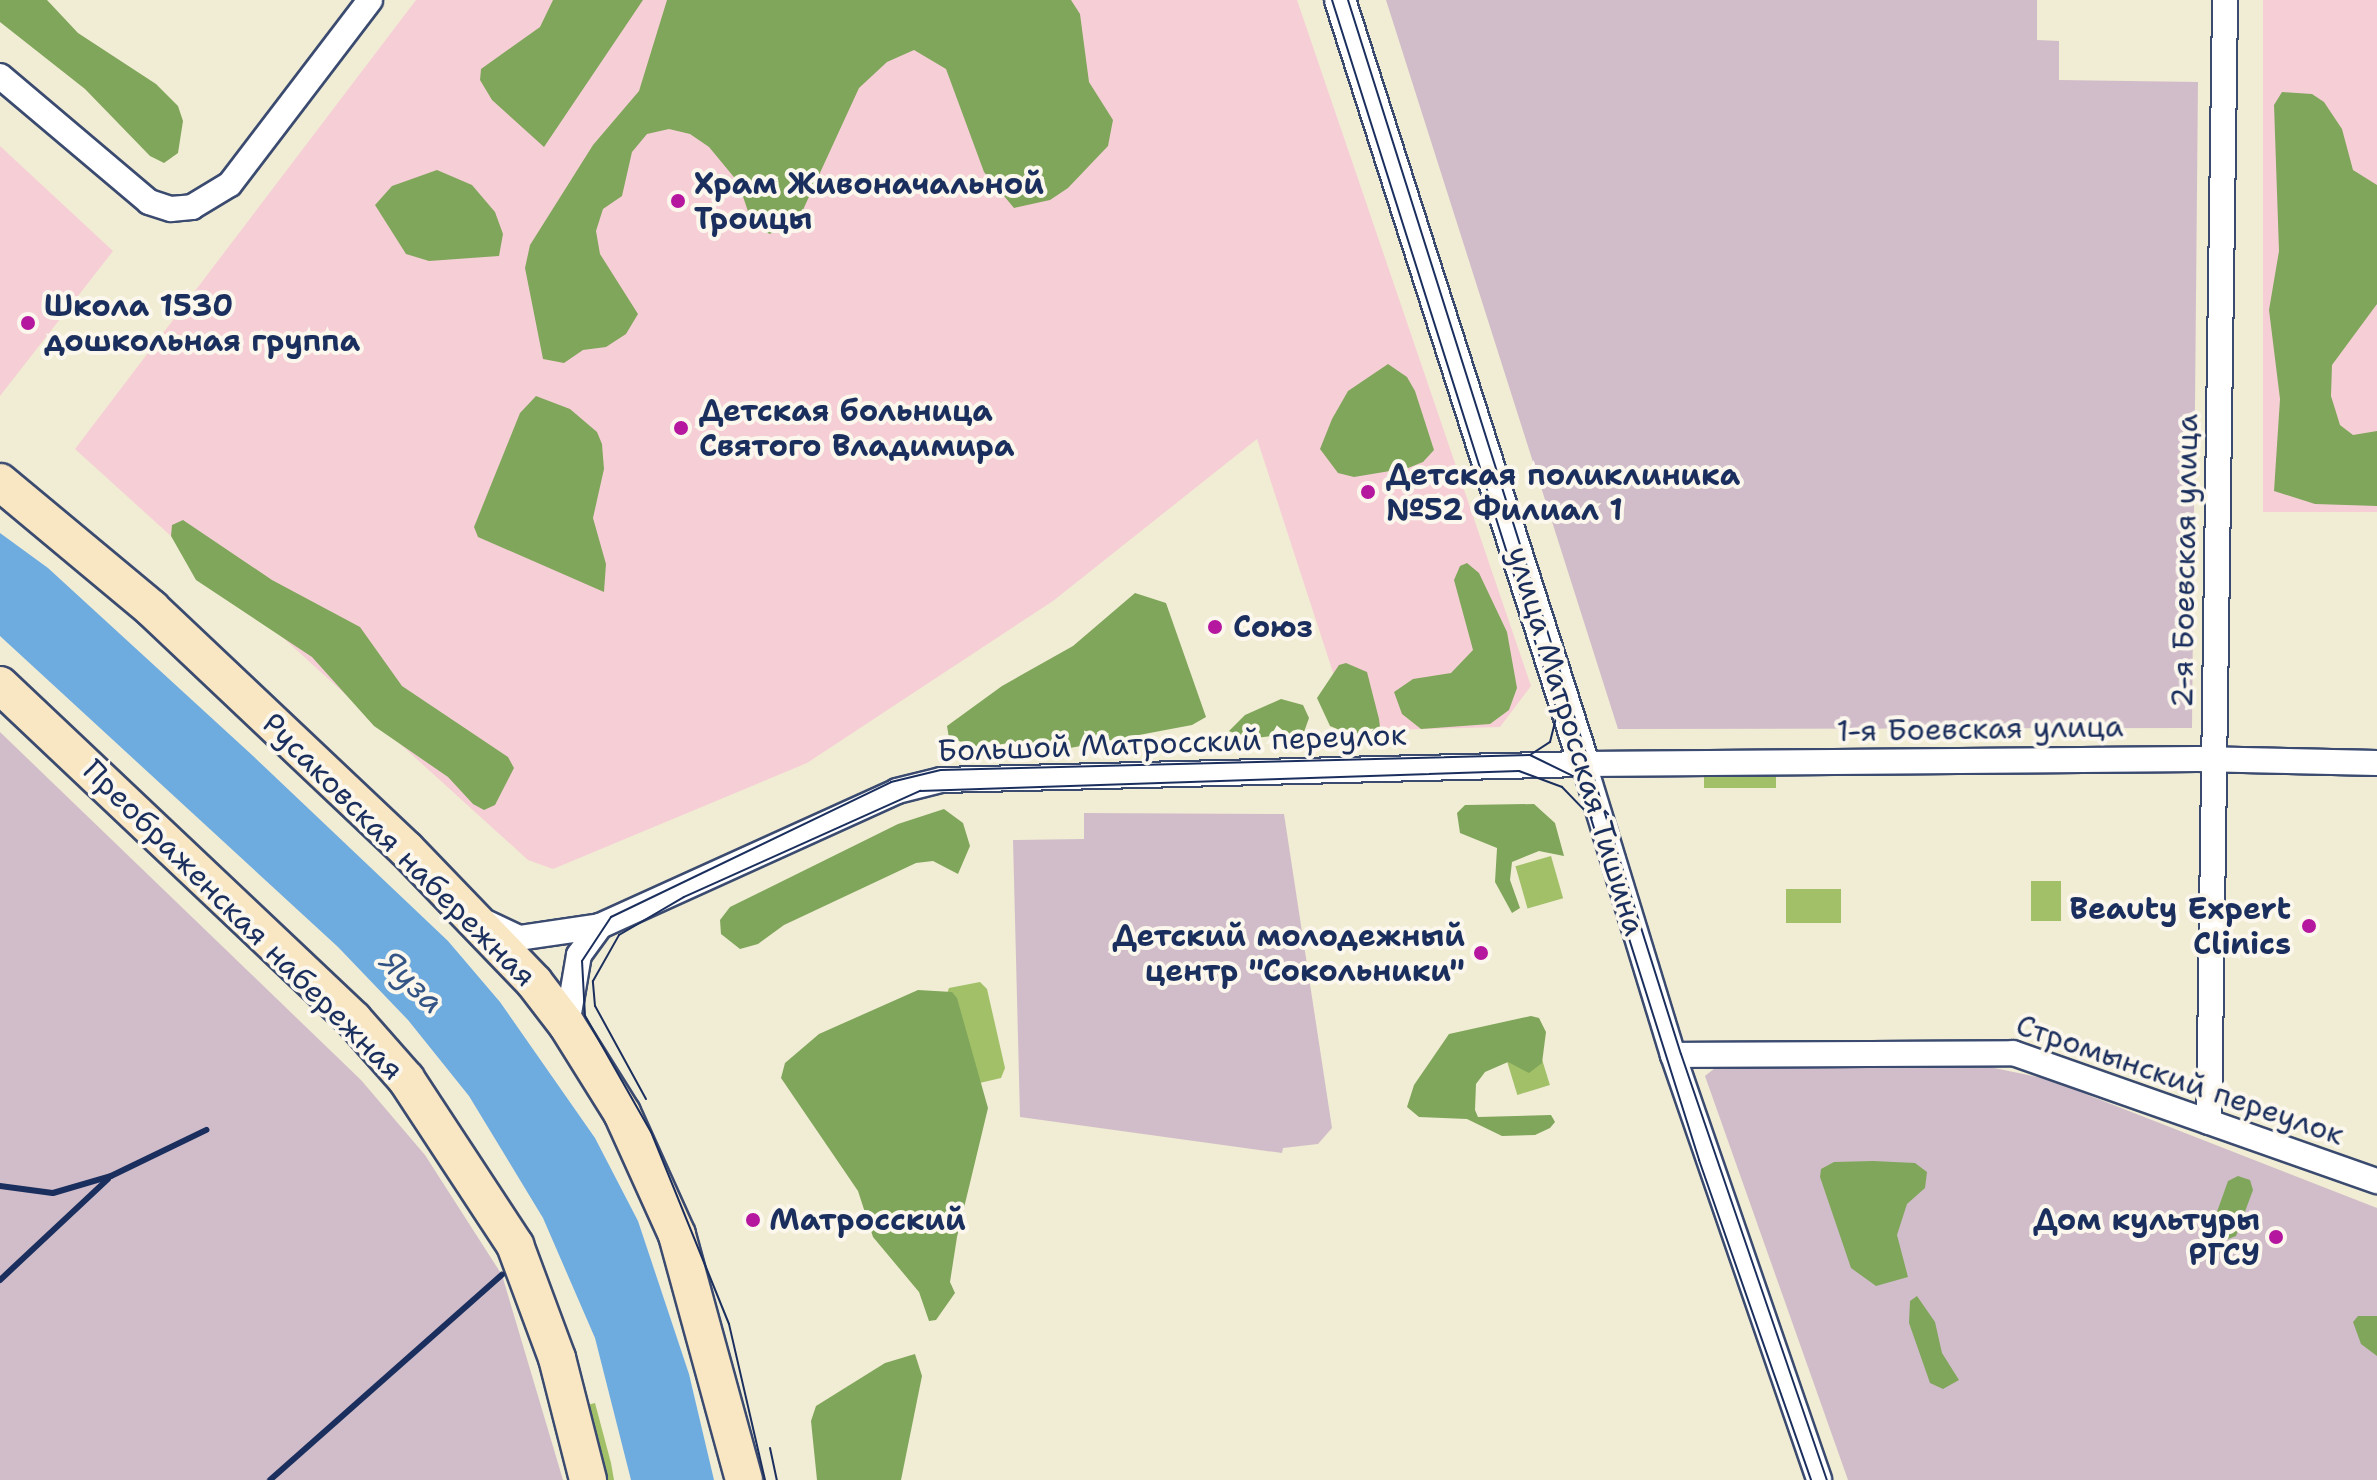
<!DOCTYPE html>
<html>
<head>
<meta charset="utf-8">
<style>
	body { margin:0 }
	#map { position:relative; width:2377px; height:1480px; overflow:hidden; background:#f1ecd4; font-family:"Shantell Sans",sans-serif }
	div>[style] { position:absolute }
	.built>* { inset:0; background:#f6cfd6; transform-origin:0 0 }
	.industrial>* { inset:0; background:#d1bdc9 }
	.green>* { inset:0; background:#a1c068; transform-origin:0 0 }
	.forest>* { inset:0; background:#80a65c }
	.water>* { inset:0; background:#6eace0 }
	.roads { filter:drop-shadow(2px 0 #3b4b70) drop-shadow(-2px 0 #3b4b70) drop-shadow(0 2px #3b4b70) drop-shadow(0 -2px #3b4b70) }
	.minor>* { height:24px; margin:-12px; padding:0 12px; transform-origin:12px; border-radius:12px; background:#fff }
	.tertiary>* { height:30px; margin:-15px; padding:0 15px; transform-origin:15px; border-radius:15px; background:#fff }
	.secondary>* { height:36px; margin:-18px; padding:0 18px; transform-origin:18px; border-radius:18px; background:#f9e7c3 }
	.tram>* { height:2px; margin:-1px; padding:0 1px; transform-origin:1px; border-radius:1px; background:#1b2f5e }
	.rail>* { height:6px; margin:-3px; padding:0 3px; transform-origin:3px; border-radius:3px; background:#1b2f5e }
	.dots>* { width:22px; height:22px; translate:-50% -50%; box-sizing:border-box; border:4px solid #fbf7ec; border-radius:50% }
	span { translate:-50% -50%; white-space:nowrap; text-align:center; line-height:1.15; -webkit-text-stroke:8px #fbf7ec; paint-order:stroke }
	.poi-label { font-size:30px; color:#1b2f5e; font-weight:700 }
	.left { translate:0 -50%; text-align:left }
	.right { translate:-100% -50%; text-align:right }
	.street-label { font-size:30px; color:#1b2f5e }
	.water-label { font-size:32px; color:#345485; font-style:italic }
</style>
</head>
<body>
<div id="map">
	<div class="built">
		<div style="clip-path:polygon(416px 0,1297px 0,1531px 686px,1500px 727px,1352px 731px,1257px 439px,1053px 601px,807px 763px,553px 869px,528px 860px,75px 449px)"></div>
		<div style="left:2263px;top:0;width:114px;height:512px"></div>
		<div style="clip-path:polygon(0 146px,113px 251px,0 396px)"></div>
	</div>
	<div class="industrial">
		<div style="clip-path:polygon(1386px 0,2037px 0,2037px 40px,2059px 41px,2059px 80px,2198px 82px,2192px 728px,1618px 729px)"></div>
		<div style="clip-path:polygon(0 732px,361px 1080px,425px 1155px,502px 1275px,563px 1480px,0 1480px)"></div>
		<div style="clip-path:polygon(1084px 813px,1284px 814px,1332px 1128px,1318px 1144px,1283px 1148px,1282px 1153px,1020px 1117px,1013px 840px,1084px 839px)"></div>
		<div style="clip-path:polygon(1975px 1064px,2047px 1079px,2377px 1208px,2377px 1480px,1848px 1480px,1705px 1076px,1715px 1068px)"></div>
	</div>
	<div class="green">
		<div style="left:1776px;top:775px;width:13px;height:72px;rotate:90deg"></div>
		<div style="left:1551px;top:856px;width:44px;height:37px;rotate:74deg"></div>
		<div style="left:2031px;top:881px;width:30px;height:40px"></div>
		<div style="left:1786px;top:889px;width:55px;height:34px"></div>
		<div style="clip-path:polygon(980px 982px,987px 989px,1005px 1068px,1001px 1078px,971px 1085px,945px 999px,949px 988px)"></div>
		<div style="left:1537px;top:1043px;width:44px;height:34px;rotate:73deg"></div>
		<div style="clip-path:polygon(595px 1403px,611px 1463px,614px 1480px,606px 1480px,587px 1405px)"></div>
	</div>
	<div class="forest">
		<div style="clip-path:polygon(0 0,47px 0,78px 33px,156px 84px,178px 106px,183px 121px,178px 153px,164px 163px,150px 156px,85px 89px,0 22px)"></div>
		<div style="clip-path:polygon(553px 0,643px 0,544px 147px,492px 100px,480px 80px,481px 69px,540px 27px)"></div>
		<div style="clip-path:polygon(667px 0,1071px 0,1080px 14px,1089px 82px,1113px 120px,1108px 146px,1068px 188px,1050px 200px,1014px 208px,984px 172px,946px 69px,914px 50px,887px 62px,859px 88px,802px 212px,770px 234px,753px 226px,738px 182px,709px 147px,690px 134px,669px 129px,647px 134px,632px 152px,622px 196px,603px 209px,596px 231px,600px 254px,638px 314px,626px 334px,606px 347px,583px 350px,564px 363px,543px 359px,525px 268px,530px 245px,593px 145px,639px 91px)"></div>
		<div style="clip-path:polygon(2282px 92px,2312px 94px,2324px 102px,2342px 129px,2353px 170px,2377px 185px,2377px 304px,2332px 365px,2331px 396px,2340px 425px,2353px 435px,2377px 431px,2377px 506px,2315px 504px,2274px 491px,2280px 399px,2269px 310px,2279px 251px,2274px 105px)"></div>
		<div style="clip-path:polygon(437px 170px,472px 185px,495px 212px,503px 234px,499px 256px,429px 261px,406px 254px,375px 205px,392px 186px)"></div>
		<div style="clip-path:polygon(1388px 364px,1407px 377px,1415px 391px,1434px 450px,1423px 462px,1408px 468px,1354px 477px,1338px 473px,1320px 449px,1332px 419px,1348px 391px)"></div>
		<div style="clip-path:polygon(536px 396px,570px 409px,597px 432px,602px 444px,604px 469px,593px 518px,606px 564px,604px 592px,478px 537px,474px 527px,520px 413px)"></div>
		<div style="clip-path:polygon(183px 520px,272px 580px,360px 627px,402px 686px,508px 757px,514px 768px,495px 805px,484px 810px,473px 804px,448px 777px,374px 726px,312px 657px,196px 580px,171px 536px,172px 525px)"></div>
		<div style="clip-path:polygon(1467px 563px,1479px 573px,1507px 632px,1517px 688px,1509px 710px,1490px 724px,1421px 729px,1402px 714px,1394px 692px,1413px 679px,1451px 673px,1473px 650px,1454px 580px,1460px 566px)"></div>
		<div style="clip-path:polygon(1135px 593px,1166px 603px,1206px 717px,1192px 725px,1070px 748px,1008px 743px,982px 748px,949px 738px,947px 726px,1002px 686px,1073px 646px)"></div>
		<div style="clip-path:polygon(1346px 663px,1367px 672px,1379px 719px,1380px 727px,1359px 738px,1330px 726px,1317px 698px,1339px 665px)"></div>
		<div style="clip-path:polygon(1281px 699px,1303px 705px,1309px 718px,1304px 732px,1247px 739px,1229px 731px,1245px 715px)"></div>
		<div style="clip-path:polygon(1534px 804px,1555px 823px,1564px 856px,1539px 851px,1512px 862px,1510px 880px,1520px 908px,1512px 913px,1495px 882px,1497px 848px,1460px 833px,1457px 813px,1465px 805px)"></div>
		<div style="clip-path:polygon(944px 809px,963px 823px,970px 846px,958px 874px,933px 861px,916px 863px,784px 925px,758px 944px,740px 949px,721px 934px,720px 920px,730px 907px,898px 824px)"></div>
		<div style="clip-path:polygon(918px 990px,952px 992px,957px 998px,988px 1108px,957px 1237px,950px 1282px,955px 1293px,936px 1320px,929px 1321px,919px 1292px,873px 1237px,858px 1191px,781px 1078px,785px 1063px,819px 1034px)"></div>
		<div style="clip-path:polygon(1531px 1016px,1539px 1018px,1546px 1032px,1542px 1063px,1529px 1073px,1508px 1062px,1485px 1072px,1476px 1084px,1475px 1110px,1478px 1117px,1551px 1115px,1555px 1122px,1550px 1128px,1535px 1135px,1502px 1136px,1467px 1119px,1419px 1117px,1407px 1107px,1414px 1085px,1449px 1034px)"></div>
		<div style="clip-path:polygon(1873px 1161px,1915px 1163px,1927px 1172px,1925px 1188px,1907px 1204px,1897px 1235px,1908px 1277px,1876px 1286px,1851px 1268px,1820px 1177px,1821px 1169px,1834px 1162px)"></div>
		<div style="clip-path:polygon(2238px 1176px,2250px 1180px,2253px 1190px,2236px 1236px,2223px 1241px,2214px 1237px,2213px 1223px,2228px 1181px)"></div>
		<div style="clip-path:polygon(1917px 1296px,1935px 1322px,1942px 1353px,1959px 1380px,1943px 1389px,1930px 1383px,1909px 1323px,1910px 1301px)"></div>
		<div style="clip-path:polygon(2358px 1316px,2377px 1316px,2377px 1356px,2361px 1344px,2353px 1322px)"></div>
		<div style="clip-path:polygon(915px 1354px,922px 1376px,901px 1480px,817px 1480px,811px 1421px,816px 1406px,885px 1363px)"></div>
	</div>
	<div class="water">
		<div style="clip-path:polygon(0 533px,48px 568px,252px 755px,448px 941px,500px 1002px,595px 1138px,638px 1221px,689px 1374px,714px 1480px,631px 1480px,595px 1338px,543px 1218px,469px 1096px,408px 1020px,338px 947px,0 636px)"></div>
	</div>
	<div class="roads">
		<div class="minor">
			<div style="left:0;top:76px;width:195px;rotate:40.2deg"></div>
			<div style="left:149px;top:202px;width:23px;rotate:18deg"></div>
			<div style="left:171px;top:209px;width:21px;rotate:-5deg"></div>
			<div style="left:192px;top:207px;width:44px;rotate:-31.2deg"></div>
			<div style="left:230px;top:184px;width:231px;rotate:-52.7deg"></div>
			<div style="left:1584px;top:764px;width:304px;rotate:73deg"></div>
			<div style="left:1673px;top:1055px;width:449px;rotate:71deg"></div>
			<div style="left:487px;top:923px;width:35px;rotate:25deg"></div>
			<div style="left:519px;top:938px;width:82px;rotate:-8.4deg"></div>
			<div style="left:600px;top:926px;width:326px;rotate:-24.4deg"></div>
			<div style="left:897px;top:791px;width:45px;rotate:-14deg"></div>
			<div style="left:941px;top:780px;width:643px;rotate:-1.43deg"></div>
			<div style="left:1584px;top:764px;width:614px;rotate:-0.47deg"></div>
			<div style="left:2198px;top:759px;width:179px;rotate:1.3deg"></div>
			<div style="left:567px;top:1025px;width:71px;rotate:-80.3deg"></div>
			<div style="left:579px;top:955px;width:36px;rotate:-54deg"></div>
			<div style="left:1673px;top:1055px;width:340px;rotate:-0.3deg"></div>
			<div style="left:2013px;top:1053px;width:386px;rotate:19.4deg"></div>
			<div style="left:2209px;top:1122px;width:1122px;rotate:-89.18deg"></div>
		</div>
		<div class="tertiary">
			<div style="left:1340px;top:0;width:802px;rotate:72.29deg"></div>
		</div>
		<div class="secondary">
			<div style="left:0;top:482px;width:197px;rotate:39.8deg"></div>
			<div style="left:151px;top:608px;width:351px;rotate:43.4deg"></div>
			<div style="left:406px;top:849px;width:185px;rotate:46.1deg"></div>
			<div style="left:534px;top:982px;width:54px;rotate:52.5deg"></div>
			<div style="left:567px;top:1025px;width:104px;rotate:58deg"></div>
			<div style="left:622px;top:1113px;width:134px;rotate:65.7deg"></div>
			<div style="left:677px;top:1235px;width:254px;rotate:74.7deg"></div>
			<div style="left:0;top:685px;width:487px;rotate:43.4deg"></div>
			<div style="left:354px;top:1020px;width:79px;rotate:48.6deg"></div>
			<div style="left:406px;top:1079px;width:199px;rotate:56.7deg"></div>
			<div style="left:515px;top:1245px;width:121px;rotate:69.6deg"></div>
			<div style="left:557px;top:1358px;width:126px;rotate:75.7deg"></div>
		</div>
	</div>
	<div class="tram">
		<div style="left:1332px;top:0;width:1217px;rotate:72.44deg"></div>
		<div style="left:1699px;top:1160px;width:339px;rotate:70.7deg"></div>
		<div style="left:1348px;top:0;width:1105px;rotate:72.47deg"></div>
		<div style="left:1681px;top:1054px;width:450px;rotate:71.1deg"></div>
		<div style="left:1530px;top:755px;width:24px;rotate:-33deg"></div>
		<div style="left:1550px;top:742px;width:32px;rotate:-76deg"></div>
		<div style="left:646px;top:1099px;width:106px;rotate:-118.7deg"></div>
		<div style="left:595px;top:1006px;width:25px;rotate:-95deg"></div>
		<div style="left:593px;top:981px;width:53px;rotate:-60.5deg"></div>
		<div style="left:619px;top:935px;width:75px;rotate:-30.3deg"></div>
		<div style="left:684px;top:897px;width:259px;rotate:-24.2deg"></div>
		<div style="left:920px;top:791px;width:599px;rotate:-1.91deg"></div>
		<div style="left:1519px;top:771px;width:46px;rotate:20.4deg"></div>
		<div style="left:1562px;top:787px;width:43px;rotate:45.9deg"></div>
		<div style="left:770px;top:1448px;width:33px;rotate:78deg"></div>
		<div style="left:765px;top:1480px;width:160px;rotate:-103deg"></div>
		<div style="left:729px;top:1324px;width:207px;rotate:-112.1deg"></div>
		<div style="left:651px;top:1132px;width:133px;rotate:-119.6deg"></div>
		<div style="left:585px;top:1016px;width:55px;rotate:-93.1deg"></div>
		<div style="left:582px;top:961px;width:53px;rotate:-56.6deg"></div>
		<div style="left:611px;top:917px;width:311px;rotate:-25.7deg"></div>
		<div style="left:891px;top:782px;width:51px;rotate:-13.5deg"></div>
		<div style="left:941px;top:770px;width:589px;rotate:-1.46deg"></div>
		<div style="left:1530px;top:755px;width:48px;rotate:26deg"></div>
		<div style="left:1573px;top:776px;width:52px;rotate:47.4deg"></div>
	</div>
	<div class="rail">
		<div style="left:0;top:1186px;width:53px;rotate:7.5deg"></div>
		<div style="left:53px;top:1193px;width:60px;rotate:-16.3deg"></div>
		<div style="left:111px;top:1176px;width:106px;rotate:-25.8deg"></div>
		<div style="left:0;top:1280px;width:148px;rotate:-43.1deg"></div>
		<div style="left:270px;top:1480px;width:310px;rotate:-41.5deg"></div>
	</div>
	<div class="dots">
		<div style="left:678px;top:201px;background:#b5179e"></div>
		<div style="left:28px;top:323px;background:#b5179e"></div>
		<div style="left:681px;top:428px;background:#b5179e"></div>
		<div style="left:1368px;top:492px;background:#b5179e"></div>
		<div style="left:1215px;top:627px;background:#b5179e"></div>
		<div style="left:2309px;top:926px;background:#b5179e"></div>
		<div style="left:1481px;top:953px;background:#b5179e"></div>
		<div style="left:753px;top:1220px;background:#b5179e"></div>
		<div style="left:2276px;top:1237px;background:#b5179e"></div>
	</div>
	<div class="poi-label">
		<span class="left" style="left:694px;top:201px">Храм Живоначальной<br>Троицы</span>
		<span class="left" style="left:44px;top:323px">Школа 1530<br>дошкольная группа</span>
		<span class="left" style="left:699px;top:428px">Детская больница<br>Святого Владимира</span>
		<span class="left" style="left:1386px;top:492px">Детская поликлиника<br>№52 Филиал 1</span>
		<span class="left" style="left:1233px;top:627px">Союз</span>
		<span class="right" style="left:2291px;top:926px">Beauty Expert<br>Clinics</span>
		<span class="right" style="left:1465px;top:953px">Детский молодежный<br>центр "Сокольники"</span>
		<span class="left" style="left:769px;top:1220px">Матросский</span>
		<span class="right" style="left:2260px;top:1237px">Дом культуры<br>РГСУ</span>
	</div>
	<div class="street-label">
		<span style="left:2185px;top:561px;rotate:-89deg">2-я Боевская улица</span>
		<span style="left:1980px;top:729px;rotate:-1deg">1-я Боевская улица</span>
		<span style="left:1576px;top:741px;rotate:73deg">улица Матросская Тишина</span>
		<span style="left:1172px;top:743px;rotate:-2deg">Большой Матросский переулок</span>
		<span style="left:399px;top:850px;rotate:45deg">Русаковская набережная</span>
		<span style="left:243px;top:920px;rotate:45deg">Преображенская набережная</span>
		<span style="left:2180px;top:1080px;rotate:19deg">Стромынский переулок</span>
	</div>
	<div class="water-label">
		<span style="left:412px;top:982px;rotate:44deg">Яуза</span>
	</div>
</div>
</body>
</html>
